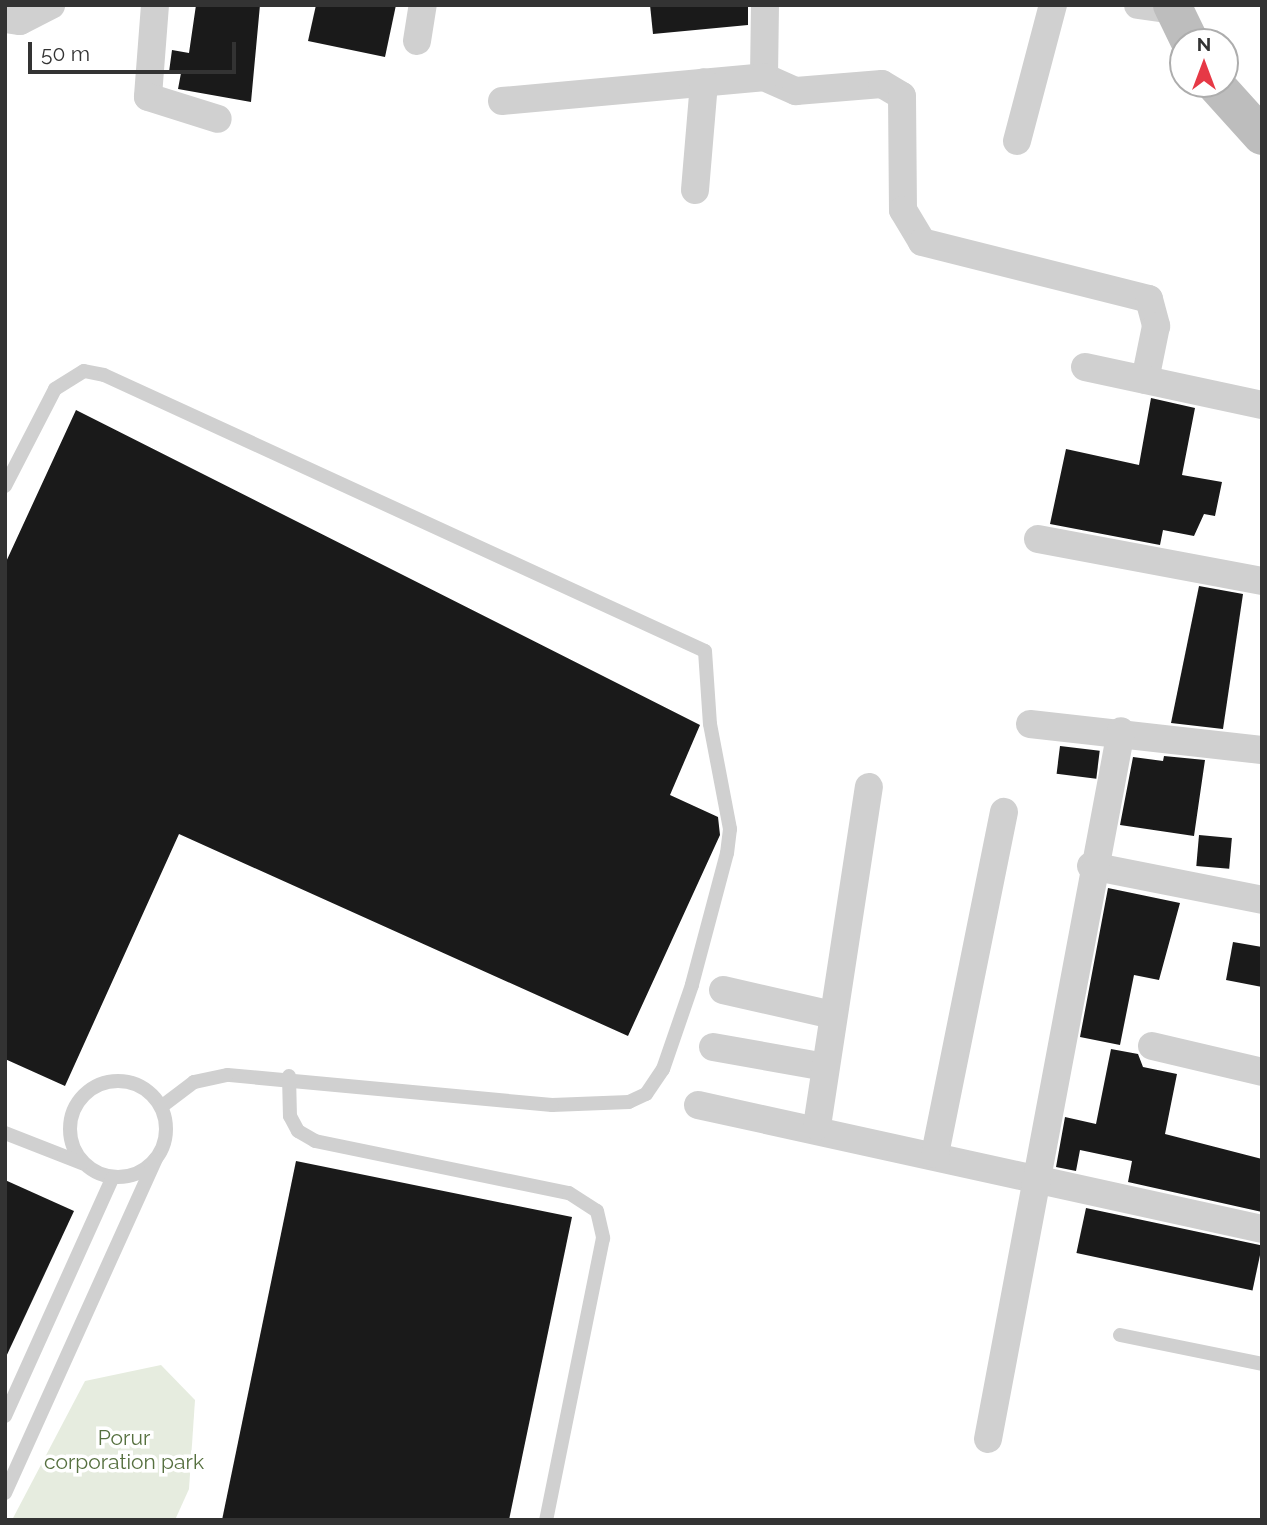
<!DOCTYPE html>
<html>
<head>
<meta charset="utf-8">
<style>
	body { margin:0 }
	#map { position:relative; width:1267px; height:1525px; overflow:hidden; background:#fff; font-family:Raleway,sans-serif }
	div>[style] { position:absolute }
	.green>* { inset:0; background:#e6ecdf }
	.building>* { inset:0; background:#1a1a1a; transform-origin:0 0 }
	.lane>* { height:14px; margin:-7px; padding:0 7px; transform-origin:7px; border-radius:7px; background:#d0d0d0 }
	.lane>.ring { margin:-7px; padding:0; box-sizing:content-box; background:none; border:14px solid #d0d0d0; border-radius:50% }
	.street>* { height:28px; margin:-14px; padding:0 14px; transform-origin:14px; border-radius:14px; background:#d0d0d0 }
	.secondary>* { height:38px; margin:-19px; padding:0 19px; transform-origin:19px; border-radius:19px; background:#bdbdbd }
	span { translate:-50% -50%; white-space:nowrap; text-align:center; line-height:1.15; -webkit-text-stroke:7px #fff; paint-order:stroke }
	.park-label { font-size:21px; color:#56703f }
	.frame { position:absolute; inset:0; border:7px solid #333; pointer-events:none }
	.north { position:absolute; left:1169px; top:28px; width:70px; height:70px; box-sizing:border-box; background:#fff; border:2px solid #adadad; border-radius:50%; rotate:0deg; font-size:19px; font-weight:700; line-height:28px; text-align:center; color:#333 }
	.north::after { content:''; display:block; margin:auto; width:24px; height:32px; background:#e63946; clip-path:polygon(50% 0,100% 100%,50% 72%,0 100%) }
	.scale { position:absolute; left:28px; top:42px; width:208px; height:32px; box-sizing:border-box; border:4px solid #333; border-top:0; padding-left:9px; font-size:21px; line-height:24px; white-space:nowrap; color:#333; -webkit-text-stroke:5px #fff; paint-order:stroke }
</style>
</head>
<body>
<div id="map">
	<div class="green">
		<div style="clip-path:polygon(161px 1365px,195px 1400px,189px 1489px,175px 1520px,12px 1520px,85px 1381px)"></div>
	</div>
	<div class="building">
		<div style="clip-path:polygon(196px 5px,260px 5px,251px 102px,178px 89px,181px 73px,169px 72px,172px 50px,189px 53px)"></div>
		<div style="clip-path:polygon(316px 5px,396px 5px,385px 57px,308px 41px)"></div>
		<div style="clip-path:polygon(650px 5px,748px 5px,748px 25px,653px 34px)"></div>
		<div style="clip-path:polygon(1151px 398px,1195px 408px,1182px 475px,1222px 482px,1215px 516px,1204px 514px,1194px 536px,1163px 530px,1160px 545px,1050px 524px,1066px 449px,1139px 465px)"></div>
		<div style="clip-path:polygon(76px 410px,700px 725px,670px 795px,718px 817px,720px 835px,628px 1036px,179px 834px,65px 1086px,5px 1059px,5px 564px)"></div>
		<div style="clip-path:polygon(1199px 586px,1243px 594px,1223px 729px,1171px 723px)"></div>
		<div style="left:1060px;top:746px;width:40px;height:28px;rotate:7deg"></div>
		<div style="clip-path:polygon(1164px 756px,1205px 760px,1194px 836px,1120px 825px,1133px 757px,1163px 761px)"></div>
		<div style="left:1199px;top:835px;width:33px;height:31px;rotate:5deg"></div>
		<div style="clip-path:polygon(1108px 888px,1180px 903px,1159px 980px,1134px 975px,1120px 1045px,1080px 1037px)"></div>
		<div style="clip-path:polygon(1233px 942px,1262px 947px,1262px 987px,1226px 980px)"></div>
		<div style="clip-path:polygon(1111px 1049px,1138px 1054px,1143px 1067px,1177px 1074px,1165px 1134px,1262px 1159px,1262px 1212px,1128px 1182px,1132px 1161px,1080px 1150px,1076px 1171px,1056px 1167px,1065px 1117px,1096px 1124px)"></div>
		<div style="clip-path:polygon(296px 1161px,572px 1217px,509px 1520px,222px 1520px)"></div>
		<div style="clip-path:polygon(5px 1180px,74px 1211px,5px 1359px)"></div>
		<div style="left:1086px;top:1208px;width:180px;height:46px;rotate:12deg"></div>
	</div>
	<div class="lane">
		<div style="left:5px;top:486px;width:109px;rotate:-62.7deg"></div>
		<div style="left:55px;top:389px;width:34px;rotate:-32deg"></div>
		<div style="left:84px;top:371px;width:20px;rotate:11deg"></div>
		<div style="left:104px;top:375px;width:661px;rotate:24.67deg"></div>
		<div style="left:705px;top:651px;width:73px;rotate:86.1deg"></div>
		<div style="left:710px;top:724px;width:107px;rotate:79.2deg"></div>
		<div style="left:730px;top:829px;width:24px;rotate:97deg"></div>
		<div style="left:727px;top:853px;width:137px;rotate:104.9deg"></div>
		<div style="left:692px;top:985px;width:89px;rotate:109deg"></div>
		<div style="left:663px;top:1069px;width:30px;rotate:124deg"></div>
		<div style="left:646px;top:1094px;width:19px;rotate:155deg"></div>
		<div style="left:629px;top:1102px;width:77px;rotate:177.8deg"></div>
		<div style="left:552px;top:1105px;width:326px;rotate:-174.7deg"></div>
		<div style="left:227px;top:1075px;width:34px;rotate:168deg"></div>
		<div style="left:194px;top:1082px;width:41px;rotate:142.9deg"></div>
		<div style="left:289px;top:1076px;width:40px;rotate:88.6deg"></div>
		<div style="left:290px;top:1116px;width:17px;rotate:62deg"></div>
		<div style="left:298px;top:1131px;width:20px;rotate:30deg"></div>
		<div style="left:315px;top:1141px;width:259px;rotate:11.6deg"></div>
		<div style="left:569px;top:1193px;width:33px;rotate:33deg"></div>
		<div style="left:597px;top:1211px;width:28px;rotate:77deg"></div>
		<div style="left:603px;top:1238px;width:288px;rotate:101.4deg"></div>
		<div class="ring" style="left:70px;top:1081px;width:82px;height:82px"></div>
		<div style="left:5px;top:1133px;width:83px;rotate:21.3deg"></div>
		<div style="left:1120px;top:1335px;width:145px;rotate:11.5deg"></div>
		<div style="left:5px;top:1416px;width:262px;rotate:-65.7deg"></div>
		<div style="left:5px;top:1493px;width:367px;rotate:-65.7deg"></div>
	</div>
	<div class="street">
		<div style="left:155px;top:5px;width:92px;rotate:94.4deg"></div>
		<div style="left:148px;top:97px;width:73px;rotate:17.4deg"></div>
		<div style="left:765px;top:5px;width:72px;rotate:90.8deg"></div>
		<div style="left:764px;top:77px;width:35px;rotate:24deg"></div>
		<div style="left:796px;top:91px;width:86px;rotate:-4.7deg"></div>
		<div style="left:882px;top:84px;width:23px;rotate:31deg"></div>
		<div style="left:902px;top:96px;width:114px;rotate:89.5deg"></div>
		<div style="left:903px;top:210px;width:37px;rotate:59deg"></div>
		<div style="left:922px;top:242px;width:234px;rotate:14.1deg"></div>
		<div style="left:1149px;top:299px;width:28px;rotate:75deg"></div>
		<div style="left:1156px;top:326px;width:55px;rotate:101.5deg"></div>
		<div style="left:1138px;top:5px;width:34px;rotate:8deg"></div>
		<div style="left:5px;top:19px;width:15px;rotate:8deg"></div>
		<div style="left:20px;top:21px;width:35px;rotate:-27deg"></div>
		<div style="left:417px;top:41px;width:36px;rotate:-81deg"></div>
		<div style="left:502px;top:101px;width:263px;rotate:-5.2deg"></div>
		<div style="left:1017px;top:141px;width:141px;rotate:-75.2deg"></div>
		<div style="left:695px;top:190px;width:108px;rotate:-85.2deg"></div>
		<div style="left:1085px;top:367px;width:181px;rotate:12.1deg"></div>
		<div style="left:1038px;top:539px;width:228px;rotate:10.6deg"></div>
		<div style="left:1030px;top:724px;width:233px;rotate:6.4deg"></div>
		<div style="left:1091px;top:866px;width:174px;rotate:11.2deg"></div>
		<div style="left:723px;top:990px;width:113px;rotate:12.8deg"></div>
		<div style="left:1152px;top:1046px;width:113px;rotate:13.3deg"></div>
		<div style="left:713px;top:1047px;width:114px;rotate:10.1deg"></div>
		<div style="left:698px;top:1105px;width:577px;rotate:12.4deg"></div>
		<div style="left:817px;top:1126px;width:343px;rotate:-81.3deg"></div>
		<div style="left:935px;top:1154px;width:349px;rotate:-78.6deg"></div>
		<div style="left:988px;top:1439px;width:720px;rotate:-79.36deg"></div>
	</div>
	<div class="secondary">
		<div style="left:1172px;top:5px;width:41px;rotate:64.1deg"></div>
		<div style="left:1215px;top:84px;width:70px;rotate:47.9deg"></div>
	</div>
	<div class="park-label">
		<span style="left:124px;top:1450px">Porur<br>corporation park</span>
	</div>
	<div class="frame"></div>
	<div class="north">N</div>
	<div class="scale">50 m</div>
</div>
</body>
</html>
